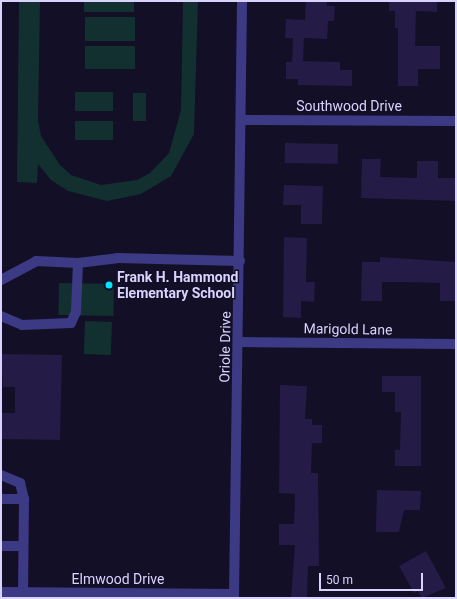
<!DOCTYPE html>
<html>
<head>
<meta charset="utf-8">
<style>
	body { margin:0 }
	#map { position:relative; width:457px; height:599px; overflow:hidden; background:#130f26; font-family:Roboto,sans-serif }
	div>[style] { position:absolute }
	.green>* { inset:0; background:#12302f; transform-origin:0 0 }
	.building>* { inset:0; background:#241b47; transform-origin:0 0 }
	.minor>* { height:10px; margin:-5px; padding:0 5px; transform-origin:5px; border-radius:5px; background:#3d3a85 }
	.dots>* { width:11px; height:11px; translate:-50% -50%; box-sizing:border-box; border:2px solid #130f26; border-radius:50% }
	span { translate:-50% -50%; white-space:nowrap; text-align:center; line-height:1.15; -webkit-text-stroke:3px #130f26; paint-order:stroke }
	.street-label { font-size:14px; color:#d9d4ff }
	.poi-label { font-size:14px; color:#d9d4ff; font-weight:700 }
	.left { translate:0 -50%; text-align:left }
	.frame { position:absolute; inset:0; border:2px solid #d9d4ff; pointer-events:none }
	.scale { position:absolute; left:319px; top:573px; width:104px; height:18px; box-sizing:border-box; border:2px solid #d9d4ff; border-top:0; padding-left:5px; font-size:12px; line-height:14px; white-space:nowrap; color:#d9d4ff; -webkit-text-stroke:3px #130f26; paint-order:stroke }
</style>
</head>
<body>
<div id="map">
	<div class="green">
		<div style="clip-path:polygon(19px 1px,40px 1px,38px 120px,41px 136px,60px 165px,71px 175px,101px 185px,137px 180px,150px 173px,169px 153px,181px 110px,183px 1px,198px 1px,194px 134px,171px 176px,141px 194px,107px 201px,68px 191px,51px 180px,38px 164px,37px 183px,17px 182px)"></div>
		<div style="left:84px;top:1px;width:50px;height:11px"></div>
		<div style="left:85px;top:17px;width:50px;height:24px"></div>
		<div style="left:85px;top:46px;width:50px;height:23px"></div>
		<div style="left:75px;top:92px;width:38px;height:19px"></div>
		<div style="left:133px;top:93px;width:13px;height:28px"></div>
		<div style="left:75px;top:121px;width:38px;height:19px"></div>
		<div style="left:59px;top:283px;width:55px;height:32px;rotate:1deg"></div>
		<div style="left:85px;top:321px;width:27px;height:33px;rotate:2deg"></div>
	</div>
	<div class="building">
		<div style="clip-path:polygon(306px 1px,327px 1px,327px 6px,335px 6px,334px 21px,328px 21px,327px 39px,304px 38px,303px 61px,340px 62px,340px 70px,352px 70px,352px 86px,298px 85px,298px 79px,286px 79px,286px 62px,292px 62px,293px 38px,285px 38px,286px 19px,305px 20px)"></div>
		<div style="clip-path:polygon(389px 1px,437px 1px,437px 12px,416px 11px,415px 46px,440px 46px,440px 69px,418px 69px,418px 86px,398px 86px,398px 28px,395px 28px,395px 11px,389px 11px)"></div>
		<div style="left:285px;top:143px;width:53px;height:20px;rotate:1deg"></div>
		<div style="clip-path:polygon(362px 159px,381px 159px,380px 177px,417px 178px,417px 161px,438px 161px,438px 178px,456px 178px,456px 201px,361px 198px)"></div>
		<div style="clip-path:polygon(284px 185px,323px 186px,322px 224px,301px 224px,301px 205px,283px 205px)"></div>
		<div style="clip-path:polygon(284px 237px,307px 238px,306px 282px,315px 282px,314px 302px,301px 301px,301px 318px,283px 317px)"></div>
		<div style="clip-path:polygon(380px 257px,456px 262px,456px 301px,440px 301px,440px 283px,400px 282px,382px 282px,382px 301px,361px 301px,362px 262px,380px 262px)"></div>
		<div style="clip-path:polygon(1px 354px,62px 355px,60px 440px,1px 439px,1px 413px,15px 413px,15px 387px,3px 387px)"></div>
		<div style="clip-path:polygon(382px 376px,421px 376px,421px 466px,395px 466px,395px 450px,400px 450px,401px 412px,395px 412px,395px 392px,382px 392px)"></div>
		<div style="clip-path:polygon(280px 385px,307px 386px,305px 419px,312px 419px,312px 425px,322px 425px,322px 443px,312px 443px,311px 473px,318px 473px,319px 566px,308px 566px,307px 598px,291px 598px,295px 545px,279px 545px,279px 524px,294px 524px,295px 494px,279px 493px)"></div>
		<div style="clip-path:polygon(377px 490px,421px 491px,420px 510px,404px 510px,399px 532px,376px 532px)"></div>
		<div style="clip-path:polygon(426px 551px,446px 588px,422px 598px,418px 591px,414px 593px,399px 566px)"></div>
	</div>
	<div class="minor">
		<div style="left:242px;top:120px;width:214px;rotate:0.3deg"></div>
		<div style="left:1px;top:280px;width:40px;rotate:-28deg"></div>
		<div style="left:36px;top:261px;width:42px;rotate:2.7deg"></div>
		<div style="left:78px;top:263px;width:39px;rotate:-7deg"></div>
		<div style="left:117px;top:258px;width:123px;rotate:1.4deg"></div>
		<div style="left:1px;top:316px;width:23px;rotate:23deg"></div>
		<div style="left:22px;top:325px;width:49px;rotate:-2.3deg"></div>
		<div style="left:71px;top:323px;width:12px;rotate:-66deg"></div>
		<div style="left:76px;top:312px;width:49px;rotate:-87.7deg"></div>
		<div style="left:239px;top:342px;width:217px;rotate:0.5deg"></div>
		<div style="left:1px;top:475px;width:21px;rotate:23deg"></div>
		<div style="left:20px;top:483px;width:16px;rotate:76deg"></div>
		<div style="left:24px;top:499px;width:93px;rotate:90.6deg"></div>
		<div style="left:1px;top:499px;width:23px"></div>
		<div style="left:1px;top:546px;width:22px"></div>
		<div style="left:1px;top:592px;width:233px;rotate:0.5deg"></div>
		<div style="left:234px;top:598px;width:597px;rotate:-89.23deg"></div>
	</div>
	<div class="dots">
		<div style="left:109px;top:285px;background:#00e5ff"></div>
	</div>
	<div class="street-label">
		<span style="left:349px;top:106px">Southwood Drive</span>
		<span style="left:348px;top:329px;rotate:1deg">Marigold Lane</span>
		<span style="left:225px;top:347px;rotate:-89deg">Oriole Drive</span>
		<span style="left:118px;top:579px">Elmwood Drive</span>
	</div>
	<div class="poi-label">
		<span class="left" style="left:117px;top:285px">Frank H. Hammond<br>Elementary School</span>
	</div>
	<div class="frame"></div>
	<div class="scale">50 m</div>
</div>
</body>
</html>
